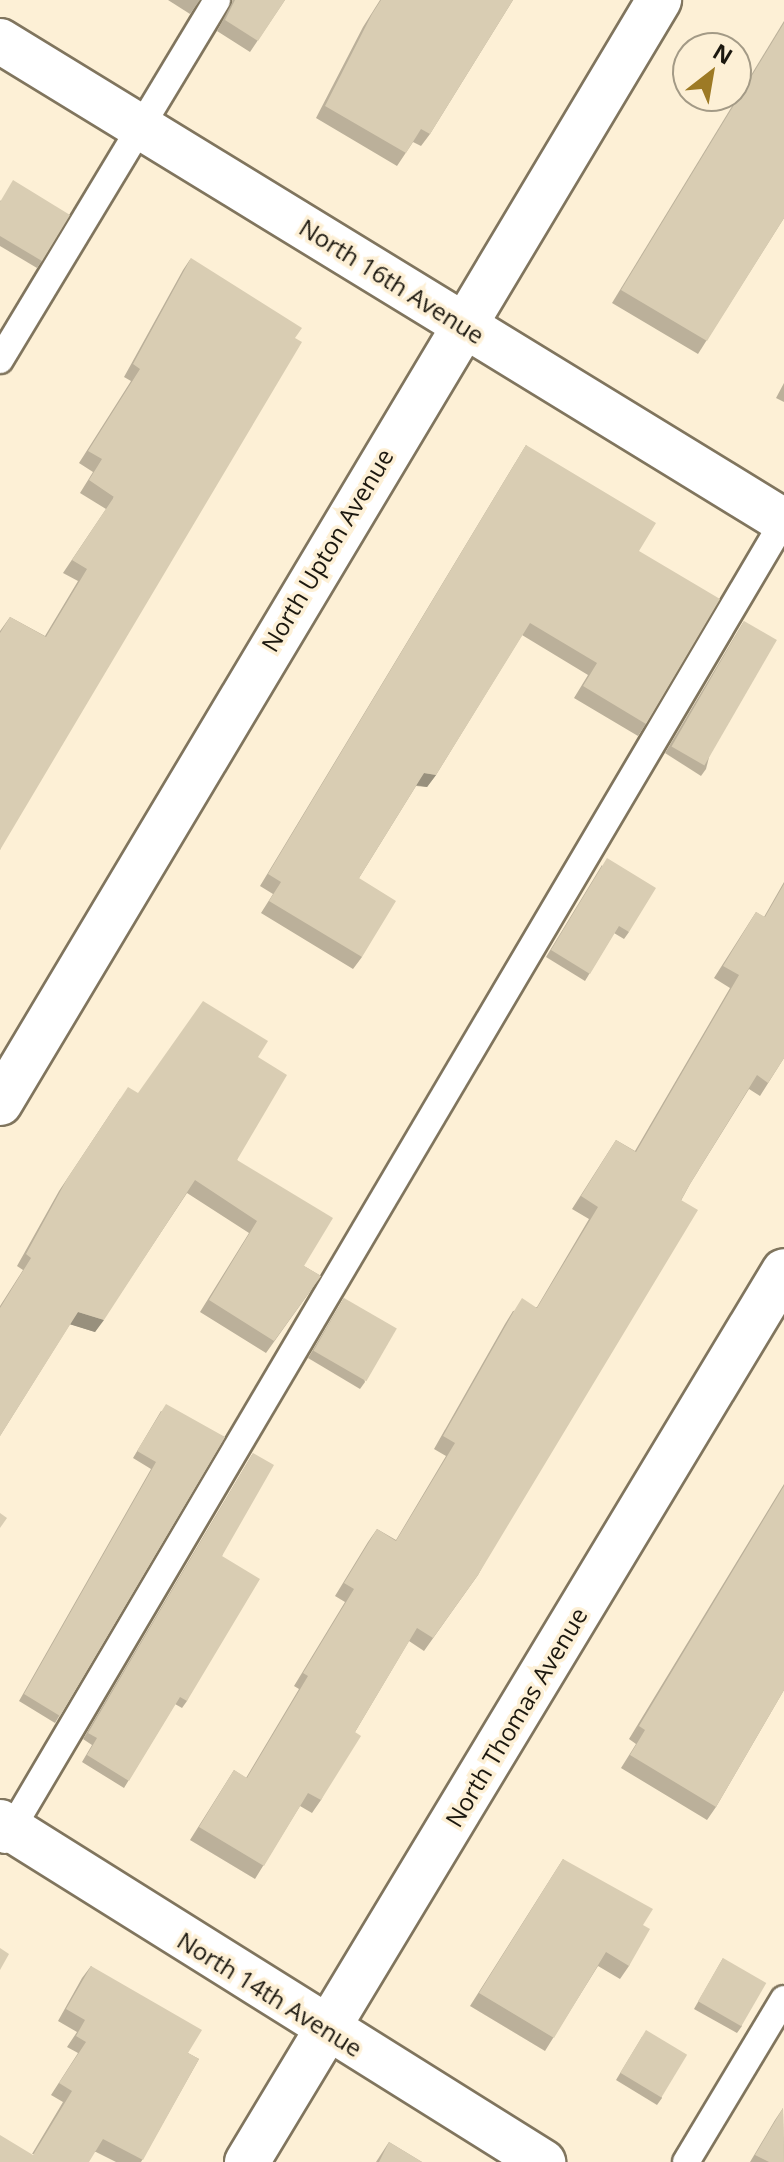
<!DOCTYPE html>
<html>
<head>
<meta charset="utf-8">
<style>
	body { margin:0 }
	#map { position:relative; width:784px; height:2162px; overflow:hidden; background:#fdf0d6; font-family:"Open Sans",sans-serif }
	div>[style] { position:absolute }
	.roads { filter:drop-shadow(2px 0 #80755e) drop-shadow(-2px 0 #80755e) drop-shadow(0 2px #80755e) drop-shadow(0 -2px #80755e) }
	.service>* { height:26px; margin:-13px; padding:0 13px; transform-origin:13px; border-radius:13px; background:#fff }
	.minor>* { height:44px; margin:-22px; padding:0 22px; transform-origin:22px; border-radius:22px; background:#fff }
	.wall>* { inset:0; background:#bbb09a }
	.shaded-wall>* { inset:0; background:#98907d }
	.building>* { inset:0; background:#d9cdb3; transform-origin:0 0 }
	span { translate:-50% -50%; white-space:nowrap; text-align:center; line-height:1.15; -webkit-text-stroke:7px #fdf0d6; paint-order:stroke }
	.street-label { font-size:24px; color:#1c180f }
	.north { position:absolute; left:672px; top:32px; width:80px; height:80px; box-sizing:border-box; background:#fdf0d6; border:2px solid #a39a86; border-radius:50%; rotate:31deg; font-size:22px; font-weight:700; line-height:32px; text-align:center; color:#1c180f }
	.north::after { content:''; display:block; margin:auto; width:28px; height:36px; background:#9d7a25; clip-path:polygon(50% 0,100% 100%,50% 72%,0 100%) }
</style>
</head>
<body>
<div id="map">
	<div class="roads">
		<div class="service">
			<div style="left:0;top:360px;width:420px;rotate:-58.9deg"></div>
			<div style="left:5px;top:1840px;width:1533px;rotate:-59.45deg"></div>
			<div style="left:686px;top:2162px;width:190px;rotate:-59deg"></div>
		</div>
		<div class="minor">
			<div style="left:0;top:41px;width:919px;rotate:31.48deg"></div>
			<div style="left:0;top:1103px;width:1285px;rotate:-59.14deg"></div>
			<div style="left:0;top:1822px;width:641px;rotate:32.05deg"></div>
			<div style="left:247px;top:2162px;width:1040px;rotate:-58.92deg"></div>
		</div>
	</div>
	<div class="wall">
		<div style="clip-path:polygon(168px 0,200px 0,190px 14px)"></div>
		<div style="clip-path:polygon(232px 0,285px 0,250px 52px,217px 31px,233px 1px)"></div>
		<div style="clip-path:polygon(380px 0,513px 0,430px 134px,421px 146px,413px 142px,397px 166px,316px 118px,363px 27px)"></div>
		<div style="clip-path:polygon(784px 21px,784px 218px,698px 354px,612px 303px)"></div>
		<div style="clip-path:polygon(0 200px,42px 261px,37px 268px,0 246px)"></div>
		<div style="clip-path:polygon(191px 258px,0 850px,0 631px,10px 617px,45px 636px,78px 581px,63px 573px,106px 509px,80px 493px,93px 472px,79px 463px,131px 381px,124px 377px,183px 270px)"></div>
		<div style="clip-path:polygon(784px 383px,784px 402px,776px 398px)"></div>
		<div style="clip-path:polygon(526px 445px,639px 551px,646px 724px,638px 736px,574px 698px,588px 675px,522px 635px,436px 775px,427px 787px,416px 786px,359px 878px,362px 957px,353px 969px,261px 913px,273px 894px,260px 886px)"></div>
		<div style="clip-path:polygon(744px 621px,706px 769px,701px 776px,665px 753px)"></div>
		<div style="clip-path:polygon(602px 865px,629px 932px,624px 939px,614px 933px,585px 981px,546px 957px)"></div>
		<div style="clip-path:polygon(784px 882px,784px 1058px,760px 1096px,749px 1089px,690px 1184px,478px 1575px,424px 1651px,409px 1641px,355px 1732px,321px 1800px,312px 1813px,300px 1806px,255px 1879px,190px 1840px,234px 1770px,246px 1778px,299px 1689px,294px 1686px,345px 1602px,335px 1596px,368px 1542px,377px 1529px,396px 1540px,446px 1456px,434px 1449px,505px 1324px,513px 1311px,537px 1307px,589px 1219px,572px 1209px,616px 1140px,635px 1151px,730px 988px,714px 978px,756px 912px,764px 917px)"></div>
		<div style="clip-path:polygon(258px 1057px,237px 1160px,304px 1266px,321px 1276px,266px 1353px,200px 1312px,249px 1233px,187px 1193px,95px 1332px,70px 1324px,0 1436px,0 1306px,23px 1270px,17px 1266px,59px 1191px,120px 1099px)"></div>
		<div style="clip-path:polygon(344px 1298px,365px 1382px,360px 1389px,308px 1358px)"></div>
		<div style="clip-path:polygon(161px 1411px,225px 1437px,55px 1723px,19px 1701px,151px 1469px,133px 1458px)"></div>
		<div style="clip-path:polygon(253px 1453px,222px 1556px,187px 1701px,182px 1708px,175px 1704px,124px 1788px,82px 1762px,92px 1745px,83px 1739px)"></div>
		<div style="clip-path:polygon(784px 1484px,784px 1690px,716px 1807px,707px 1820px,621px 1768px,636px 1744px,629px 1739px)"></div>
		<div style="clip-path:polygon(563px 1859px,643px 1925px,629px 1966px,620px 1979px,598px 1966px,545px 2051px,470px 2006px)"></div>
		<div style="clip-path:polygon(723px 1958px,742px 2026px,737px 2033px,694px 2009px)"></div>
		<div style="clip-path:polygon(91px 1966px,188px 2053px,199px 2059px,141px 2162px,116px 2162px,96px 2152px,32px 2154px,63px 2102px,51px 2095px,78px 2053px,67px 2047px,77px 2032px,58px 2021px,82px 1978px)"></div>
		<div style="clip-path:polygon(642px 2037px,662px 2098px,657px 2105px,616px 2080px)"></div>
		<div style="clip-path:polygon(783px 2108px,784px 2162px,750px 2162px,775px 2120px)"></div>
		<div style="clip-path:polygon(389px 2142px,422px 2162px,376px 2162px)"></div>
	</div>
	<div class="shaded-wall">
		<div style="clip-path:polygon(424px 773px,436px 775px,427px 787px,415px 785px)"></div>
		<div style="clip-path:polygon(78px 1312px,104px 1320px,95px 1332px,69px 1324px)"></div>
	</div>
	<div class="building">
		<div style="clip-path:polygon(235px 0,285px 0,258px 41px,225px 20px)"></div>
		<div style="clip-path:polygon(381px 0,513px 0,430px 134px,421px 129px,406px 153px,325px 106px,372px 14px)"></div>
		<div style="clip-path:polygon(784px 23px,784px 218px,707px 341px,621px 290px)"></div>
		<div style="clip-path:polygon(13px 180px,70px 215px,42px 261px,0 236px,0 202px)"></div>
		<div style="clip-path:polygon(191px 258px,302px 328px,295px 338px,302px 342px,0 850px,0 633px,10px 617px,46px 637px,87px 569px,72px 560px,114px 497px,89px 480px,102px 459px,88px 451px,140px 369px,133px 364px)"></div>
		<div style="clip-path:polygon(526px 445px,656px 523px,639px 551px,720px 599px,646px 724px,583px 686px,597px 663px,530px 623px,436px 775px,424px 773px,359px 878px,396px 901px,362px 957px,269px 901px,281px 882px,268px 874px)"></div>
		<div style="left:744px;top:621px;width:38px;height:145px;rotate:30deg"></div>
		<div style="clip-path:polygon(607px 858px,656px 888px,629px 932px,619px 926px,590px 974px,551px 950px)"></div>
		<div style="clip-path:polygon(784px 884px,784px 1058px,768px 1083px,757px 1075px,690px 1184px,681px 1200px,698px 1210px,478px 1575px,433px 1638px,417px 1628px,355px 1732px,361px 1736px,321px 1800px,308px 1793px,264px 1866px,199px 1827px,234px 1770px,247px 1778px,308px 1676px,303px 1673px,354px 1589px,344px 1583px,377px 1529px,396px 1541px,455px 1443px,443px 1436px,514px 1311px,522px 1298px,537px 1308px,598px 1207px,581px 1196px,616px 1140px,636px 1152px,739px 975px,723px 966px,756px 912px,765px 917px)"></div>
		<div style="clip-path:polygon(203px 1001px,268px 1041px,258px 1057px,287px 1075px,237px 1160px,333px 1218px,304px 1266px,321px 1276px,274px 1341px,209px 1300px,257px 1221px,195px 1180px,104px 1320px,78px 1312px,0 1436px,0 1308px,31px 1258px,26px 1254px,67px 1179px,128px 1087px,138px 1093px)"></div>
		<div style="left:344px;top:1298px;width:61px;height:61px;rotate:30deg"></div>
		<div style="clip-path:polygon(166px 1404px,225px 1437px,60px 1716px,24px 1694px,156px 1462px,137px 1451px)"></div>
		<div style="clip-path:polygon(253px 1453px,274px 1465px,222px 1556px,260px 1579px,187px 1701px,180px 1697px,129px 1781px,87px 1755px,97px 1738px,88px 1733px)"></div>
		<div style="clip-path:polygon(784px 1486px,784px 1690px,716px 1807px,630px 1755px,645px 1730px,639px 1726px)"></div>
		<div style="clip-path:polygon(0 1513px,7px 1518px,0 1528px)"></div>
		<div style="clip-path:polygon(563px 1859px,653px 1909px,643px 1925px,650px 1929px,629px 1966px,606px 1952px,554px 2038px,479px 1993px)"></div>
		<div style="clip-path:polygon(0 1948px,9px 1954px,0 1970px)"></div>
		<div style="left:723px;top:1958px;width:50px;height:50px;rotate:30deg"></div>
		<div style="clip-path:polygon(91px 1966px,202px 2030px,188px 2053px,199px 2059px,143px 2160px,103px 2139px,89px 2162px,0 2162px,0 2135px,33px 2155px,72px 2091px,59px 2083px,86px 2042px,76px 2036px,85px 2020px,66px 2009px)"></div>
		<div style="left:646px;top:2030px;width:48px;height:50px;rotate:31deg"></div>
		<div style="clip-path:polygon(783px 2108px,784px 2162px,769px 2162px,755px 2155px)"></div>
		<div style="clip-path:polygon(389px 2142px,422px 2162px,379px 2162px)"></div>
	</div>
	<div class="street-label">
		<span style="left:392px;top:281px;rotate:32deg">North 16th Avenue</span>
		<span style="left:327px;top:550px;rotate:-59deg">North Upton Avenue</span>
		<span style="left:516px;top:1717px;rotate:-59deg">North Thomas Avenue</span>
		<span style="left:270px;top:1994px;rotate:32deg">North 14th Avenue</span>
	</div>
	<div class="north">N</div>
</div>
</body>
</html>
